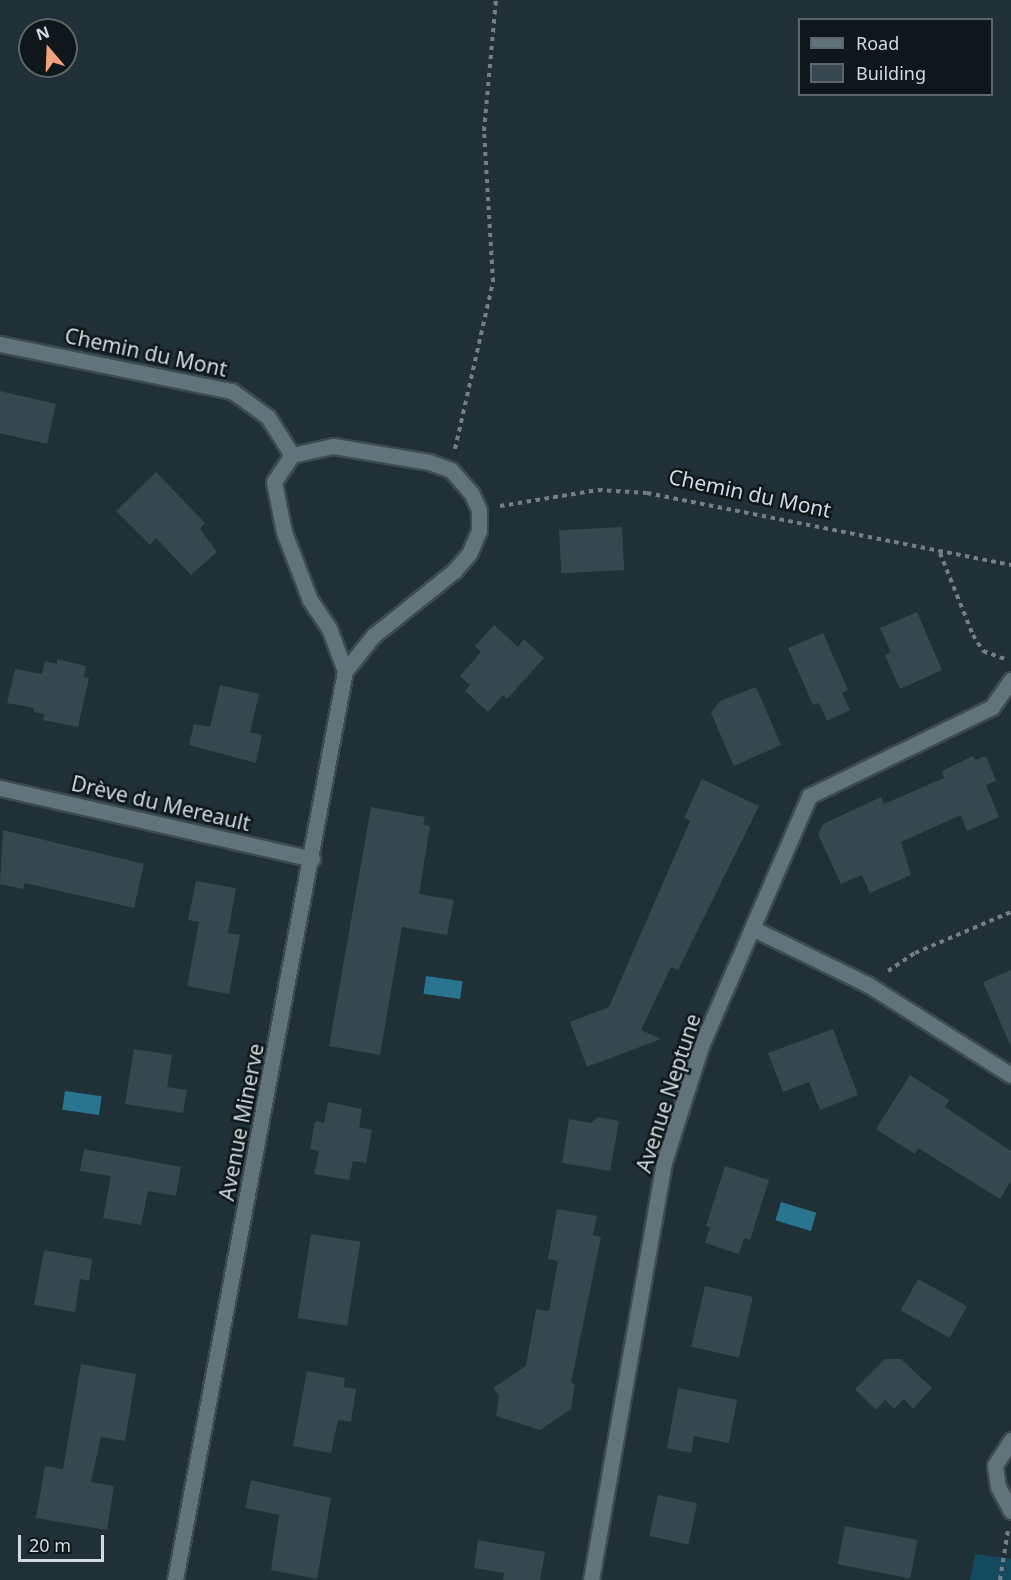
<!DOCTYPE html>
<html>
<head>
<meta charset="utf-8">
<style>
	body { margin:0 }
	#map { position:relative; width:1011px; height:1580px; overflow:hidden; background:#1f3037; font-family:"Noto Sans",sans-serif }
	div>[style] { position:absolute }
	.green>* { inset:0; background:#144a5d }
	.water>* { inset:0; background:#297590; transform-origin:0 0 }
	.building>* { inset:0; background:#36474f; transform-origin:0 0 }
	.path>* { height:4px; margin-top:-2px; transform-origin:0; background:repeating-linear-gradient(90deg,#727f85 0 4.5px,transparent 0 9px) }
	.roads { filter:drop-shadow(2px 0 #3c4b50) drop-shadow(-2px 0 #3c4b50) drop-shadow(0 2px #3c4b50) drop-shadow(0 -2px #3c4b50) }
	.minor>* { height:15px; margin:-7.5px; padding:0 7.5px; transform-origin:7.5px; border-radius:7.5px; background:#61747c }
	span { translate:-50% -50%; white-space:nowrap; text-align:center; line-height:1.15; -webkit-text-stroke:5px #0f171a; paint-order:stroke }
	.street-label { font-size:21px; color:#d1dbdf }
	.legend { position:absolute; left:798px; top:18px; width:195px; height:78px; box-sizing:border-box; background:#0f171a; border:2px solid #5d6569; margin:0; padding:8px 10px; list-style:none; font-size:18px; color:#d1dbdf }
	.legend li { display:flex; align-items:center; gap:12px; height:30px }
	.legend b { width:30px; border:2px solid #5d6569 }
	.north { position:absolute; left:18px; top:18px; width:60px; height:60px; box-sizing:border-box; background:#0f171a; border:2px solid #5d6569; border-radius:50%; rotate:341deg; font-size:16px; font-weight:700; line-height:24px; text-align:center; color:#d1dbdf }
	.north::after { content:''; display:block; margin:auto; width:21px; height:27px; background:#f1a17c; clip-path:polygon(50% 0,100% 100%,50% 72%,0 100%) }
	.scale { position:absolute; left:18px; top:1535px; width:86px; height:27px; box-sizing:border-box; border:3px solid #d1dbdf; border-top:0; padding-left:8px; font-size:18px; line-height:21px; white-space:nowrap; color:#d1dbdf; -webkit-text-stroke:4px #0f171a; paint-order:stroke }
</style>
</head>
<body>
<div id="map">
	<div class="green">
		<div style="clip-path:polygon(975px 1554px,1011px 1559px,1011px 1580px,970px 1580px)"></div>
	</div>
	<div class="water">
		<div style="left:426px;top:976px;width:37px;height:18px;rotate:8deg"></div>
		<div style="left:65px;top:1091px;width:37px;height:19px;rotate:8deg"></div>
		<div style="left:781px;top:1202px;width:37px;height:19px;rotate:17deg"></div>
	</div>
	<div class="building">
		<div style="clip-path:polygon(0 391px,56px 404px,47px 444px,0 433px)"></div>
		<div style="clip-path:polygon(156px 472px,205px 523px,200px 529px,217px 552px,191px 575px,156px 538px,150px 545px,116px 511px)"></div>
		<div style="left:622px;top:527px;width:43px;height:63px;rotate:87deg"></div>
		<div style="clip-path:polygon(917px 612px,942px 670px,900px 689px,885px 655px,891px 652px,880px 628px)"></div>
		<div style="clip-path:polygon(494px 625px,518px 647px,524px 639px,544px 658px,507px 699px,503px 695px,488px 712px,465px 691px,470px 685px,460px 676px,481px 652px,475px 646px)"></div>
		<div style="clip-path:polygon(823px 633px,848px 690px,842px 693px,850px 710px,827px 721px,819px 703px,813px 705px,788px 648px)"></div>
		<div style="clip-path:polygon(57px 659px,86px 666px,84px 677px,89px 678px,78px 727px,43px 720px,44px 714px,34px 712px,34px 708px,7px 703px,15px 669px,42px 674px,45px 661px,57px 664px)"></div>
		<div style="clip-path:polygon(220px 685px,259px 694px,250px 732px,262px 735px,256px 763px,189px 745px,194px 724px,210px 727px)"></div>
		<div style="clip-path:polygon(756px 687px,781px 745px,734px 766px,711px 713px,720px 701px)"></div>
		<div style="clip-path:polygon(973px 756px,975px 760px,986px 756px,996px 781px,986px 785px,999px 817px,967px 831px,961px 815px,901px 842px,911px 875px,870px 893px,862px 875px,841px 884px,818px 834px,823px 824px,881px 797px,884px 804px,944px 778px,942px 771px)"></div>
		<div style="clip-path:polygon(702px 779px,759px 806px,678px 970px,671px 967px,641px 1030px,661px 1039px,587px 1067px,570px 1022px,609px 1007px,690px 821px,684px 818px)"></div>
		<div style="clip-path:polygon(371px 807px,425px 817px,423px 825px,430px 826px,419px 894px,454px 900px,447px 935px,402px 927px,380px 1055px,329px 1046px)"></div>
		<div style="clip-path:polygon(3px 830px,144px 864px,134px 908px,25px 883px,23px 889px,0 884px)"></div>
		<div style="clip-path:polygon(196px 881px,236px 888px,228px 933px,240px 935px,229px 994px,187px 986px,199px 922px,188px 920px)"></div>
		<div style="clip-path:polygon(1011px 970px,1011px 1047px,983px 982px)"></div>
		<div style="clip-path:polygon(833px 1029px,858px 1095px,820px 1110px,809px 1082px,783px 1092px,768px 1053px)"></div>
		<div style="clip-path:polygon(134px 1049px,172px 1055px,167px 1087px,187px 1090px,183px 1113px,125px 1104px)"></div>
		<div style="clip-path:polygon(910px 1075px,949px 1100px,945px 1107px,1011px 1151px,1011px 1181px,1000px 1199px,918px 1148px,915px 1154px,876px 1129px)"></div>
		<div style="clip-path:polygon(328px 1102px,362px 1109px,359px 1127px,372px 1130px,366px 1163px,353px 1161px,349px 1180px,314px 1174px,319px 1151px,310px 1149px,315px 1121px,324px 1123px)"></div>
		<div style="clip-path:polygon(598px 1117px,619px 1121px,610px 1171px,562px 1163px,569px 1119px,591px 1123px)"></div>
		<div style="clip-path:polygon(84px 1149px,181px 1167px,176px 1196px,148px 1191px,141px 1225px,103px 1218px,111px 1176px,80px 1171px)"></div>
		<div style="clip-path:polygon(725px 1166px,769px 1180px,750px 1240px,744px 1238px,739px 1254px,705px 1243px,710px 1227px,706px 1226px)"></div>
		<div style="clip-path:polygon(557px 1209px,597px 1216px,593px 1235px,601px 1237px,571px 1383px,575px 1384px,571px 1409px,540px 1430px,496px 1416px,499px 1396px,493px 1388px,526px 1366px,536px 1309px,549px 1311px,558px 1261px,548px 1259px)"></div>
		<div style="left:311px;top:1234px;width:50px;height:85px;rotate:9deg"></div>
		<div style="clip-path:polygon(44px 1250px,92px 1259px,89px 1281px,80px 1279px,75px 1312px,34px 1305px)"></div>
		<div style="left:918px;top:1279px;width:56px;height:36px;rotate:29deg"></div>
		<div style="left:705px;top:1286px;width:49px;height:62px;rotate:13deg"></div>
		<div style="clip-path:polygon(885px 1359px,901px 1359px,932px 1388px,913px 1409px,904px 1399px,894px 1409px,885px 1400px,876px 1410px,855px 1389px)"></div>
		<div style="clip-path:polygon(81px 1364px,136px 1374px,125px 1441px,101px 1437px,91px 1482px,114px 1486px,107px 1530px,36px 1518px,45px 1466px,63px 1469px)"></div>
		<div style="clip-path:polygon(307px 1371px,345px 1378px,344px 1387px,356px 1389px,351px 1422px,338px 1420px,331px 1453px,293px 1446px)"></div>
		<div style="clip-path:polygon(678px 1388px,737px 1400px,729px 1443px,694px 1436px,691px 1453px,667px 1448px)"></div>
		<div style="clip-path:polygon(251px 1480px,331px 1498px,317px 1579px,271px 1570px,279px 1515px,245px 1508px)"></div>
		<div style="left:658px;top:1495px;width:40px;height:42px;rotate:12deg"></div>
		<div style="left:845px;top:1526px;width:74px;height:39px;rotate:11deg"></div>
		<div style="clip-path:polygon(478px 1540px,545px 1552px,540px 1580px,503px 1580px,504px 1573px,474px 1568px)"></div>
	</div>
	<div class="path">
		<div style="left:455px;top:449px;width:171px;rotate:-77.2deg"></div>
		<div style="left:493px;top:282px;width:151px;rotate:-93.4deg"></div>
		<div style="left:484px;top:131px;width:132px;rotate:-84.8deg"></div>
		<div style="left:500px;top:506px;width:99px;rotate:-9.3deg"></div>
		<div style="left:598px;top:490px;width:49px;rotate:3.5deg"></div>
		<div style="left:647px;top:493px;width:371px;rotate:11.2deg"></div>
		<div style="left:940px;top:553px;width:88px;rotate:68.1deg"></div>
		<div style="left:973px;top:635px;width:19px;rotate:58deg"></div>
		<div style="left:983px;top:651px;width:23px;rotate:20deg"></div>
		<div style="left:888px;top:971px;width:32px;rotate:-34deg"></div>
		<div style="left:915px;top:953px;width:104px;rotate:-23.1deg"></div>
		<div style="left:1000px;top:1580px;width:51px;rotate:-80.9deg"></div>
	</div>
	<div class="roads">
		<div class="minor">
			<div style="left:0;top:344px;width:237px;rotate:11.5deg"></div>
			<div style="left:232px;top:391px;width:44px;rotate:35.8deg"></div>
			<div style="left:268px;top:417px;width:45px;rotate:57.7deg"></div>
			<div style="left:0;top:788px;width:320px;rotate:12.8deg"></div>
			<div style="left:754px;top:929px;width:126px;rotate:26deg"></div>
			<div style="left:867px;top:984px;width:170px;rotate:32.3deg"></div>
			<div style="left:1011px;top:1511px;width:27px;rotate:-118deg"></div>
			<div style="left:998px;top:1487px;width:22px;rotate:-98deg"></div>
			<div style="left:995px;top:1465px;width:30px;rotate:-57deg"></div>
			<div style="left:175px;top:1580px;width:925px;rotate:-79.41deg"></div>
			<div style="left:345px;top:671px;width:45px;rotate:-51.3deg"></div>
			<div style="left:373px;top:636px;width:104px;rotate:-38.7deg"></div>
			<div style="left:454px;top:571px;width:23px;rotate:-49deg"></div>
			<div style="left:469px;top:554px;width:25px;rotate:-67deg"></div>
			<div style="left:479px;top:531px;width:21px;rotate:-90deg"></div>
			<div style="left:479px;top:510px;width:17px;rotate:-114deg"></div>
			<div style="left:472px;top:494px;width:32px;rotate:-131deg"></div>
			<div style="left:451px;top:470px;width:23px;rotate:-160deg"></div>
			<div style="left:429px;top:462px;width:97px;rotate:-170.5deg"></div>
			<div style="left:333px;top:446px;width:42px;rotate:167.6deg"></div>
			<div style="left:292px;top:455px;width:32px;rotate:124deg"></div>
			<div style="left:274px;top:482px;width:51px;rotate:78.7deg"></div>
			<div style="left:284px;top:532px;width:73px;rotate:69.1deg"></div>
			<div style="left:310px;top:600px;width:34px;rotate:56deg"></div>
			<div style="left:329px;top:628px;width:46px;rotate:69.6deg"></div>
			<div style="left:591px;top:1580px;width:424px;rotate:-80.1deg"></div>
			<div style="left:664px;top:1162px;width:122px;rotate:-72.3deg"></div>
			<div style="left:701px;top:1046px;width:272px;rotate:-66.6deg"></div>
			<div style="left:809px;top:796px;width:203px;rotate:-25.9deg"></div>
			<div style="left:992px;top:707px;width:33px;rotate:-55deg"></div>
		</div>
	</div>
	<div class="street-label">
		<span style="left:146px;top:352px;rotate:12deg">Chemin du Mont</span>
		<span style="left:750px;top:493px;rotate:12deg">Chemin du Mont</span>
		<span style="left:161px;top:803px;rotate:13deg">Drève du Mereault</span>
		<span style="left:668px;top:1093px;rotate:-72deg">Avenue Neptune</span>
		<span style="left:241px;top:1122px;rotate:-79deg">Avenue Minerve</span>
	</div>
	<ul class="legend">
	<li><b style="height:8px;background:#61747c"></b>Road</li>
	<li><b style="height:16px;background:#36474f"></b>Building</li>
	</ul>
	<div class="north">N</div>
	<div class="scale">20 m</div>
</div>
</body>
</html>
